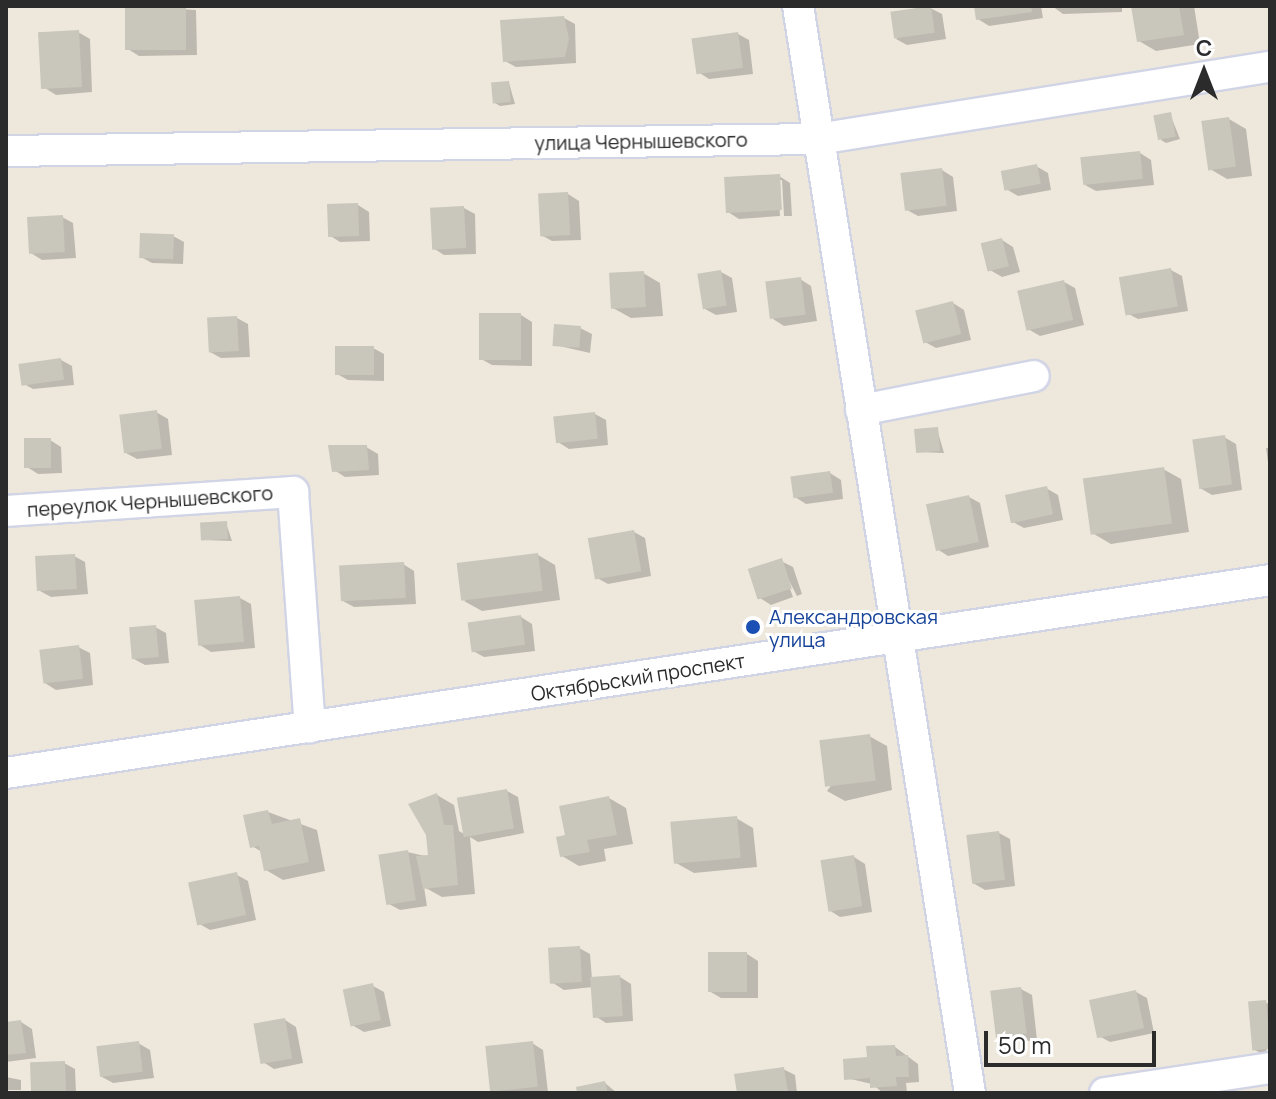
<!DOCTYPE html>
<html>
<head>
<meta charset="utf-8">
<style>
	body { margin:0 }
	#map { position:relative; width:1276px; height:1099px; overflow:hidden; background:#eee8dc; font-family:Manrope,sans-serif }
	div>[style] { position:absolute }
	.shadow>* { inset:0; background:#0003 }
	.building>* { inset:0; background:#c9c6bb; transform-origin:0 0 }
	.roads { filter:drop-shadow(2px 0 #d1d4e5) drop-shadow(-2px 0 #d1d4e5) drop-shadow(0 2px #d1d4e5) drop-shadow(0 -2px #d1d4e5) }
	.minor>* { height:30px; margin:-15px; padding:0 15px; transform-origin:15px; border-radius:15px; background:#fff }
	.dots>* { width:22px; height:22px; translate:-50% -50%; box-sizing:border-box; border:4px solid #fff; border-radius:50% }
	span { translate:-50% -50%; white-space:nowrap; text-align:center; line-height:1.15; -webkit-text-stroke:6px #fff; paint-order:stroke }
	.street-label { font-size:20px; color:#2b2b2b }
	.transit-label { font-size:20px; color:#164399 }
	.left { translate:0 -50%; text-align:left }
	.frame { position:absolute; inset:0; border:8px solid #2b2b2b; pointer-events:none }
	.north { position:absolute; left:1164px; top:32px; width:80px; height:80px; -webkit-text-stroke:6px #fff; paint-order:stroke; rotate:0deg; font-size:22px; font-weight:700; line-height:32px; text-align:center; color:#2b2b2b }
	.north::after { content:''; display:block; margin:auto; width:28px; height:36px; background:#2b2b2b; clip-path:polygon(50% 0,100% 100%,50% 72%,0 100%) }
	.scale { position:absolute; left:984px; top:1031px; width:172px; height:36px; box-sizing:border-box; border:4px solid #2b2b2b; border-top:0; padding-left:10px; font-size:24px; line-height:28px; white-space:nowrap; color:#2b2b2b; -webkit-text-stroke:6px #fff; paint-order:stroke }
</style>
</head>
<body>
<div id="map">
	<div class="shadow">
		<div style="clip-path:polygon(127px 6px,196px 10px,197px 55px,139px 56px,128px 49px)"></div>
		<div style="clip-path:polygon(976px 6px,1041px 6px,1043px 18px,989px 26px,978px 19px)"></div>
		<div style="clip-path:polygon(1122px 6px,1122px 12px,1063px 14px,1052px 6px)"></div>
		<div style="clip-path:polygon(1133px 6px,1194px 6px,1200px 44px,1156px 51px,1139px 41px)"></div>
		<div style="clip-path:polygon(930px 8px,942px 14px,946px 39px,907px 45px,896px 39px)"></div>
		<div style="clip-path:polygon(564px 18px,575px 24px,576px 63px,516px 67px,505px 61px)"></div>
		<div style="clip-path:polygon(78px 32px,90px 39px,92px 92px,56px 95px,45px 88px)"></div>
		<div style="clip-path:polygon(738px 34px,749px 40px,753px 74px,709px 79px,698px 72px)"></div>
		<div style="clip-path:polygon(509px 83px,515px 104px,500px 106px,495px 103px)"></div>
		<div style="clip-path:polygon(1170px 114px,1180px 139px,1166px 143px,1161px 140px)"></div>
		<div style="clip-path:polygon(1229px 119px,1246px 129px,1252px 176px,1227px 179px,1210px 169px)"></div>
		<div style="clip-path:polygon(1140px 153px,1151px 160px,1154px 185px,1096px 191px,1085px 185px)"></div>
		<div style="clip-path:polygon(1036px 166px,1048px 173px,1051px 190px,1018px 196px,1006px 189px)"></div>
		<div style="clip-path:polygon(942px 170px,953px 177px,957px 211px,918px 216px,907px 210px)"></div>
		<div style="clip-path:polygon(779px 176px,790px 183px,792px 216px,784px 216px,782px 180px,778px 180px,780px 216px,739px 219px,728px 212px)"></div>
		<div style="clip-path:polygon(568px 194px,579px 201px,581px 240px,552px 241px,541px 235px)"></div>
		<div style="clip-path:polygon(358px 205px,369px 212px,370px 241px,340px 242px,329px 235px)"></div>
		<div style="clip-path:polygon(464px 208px,475px 214px,476px 254px,444px 255px,433px 248px)"></div>
		<div style="clip-path:polygon(62px 217px,73px 223px,76px 258px,42px 260px,31px 253px)"></div>
		<div style="clip-path:polygon(173px 236px,184px 242px,183px 264px,152px 263px,141px 257px)"></div>
		<div style="clip-path:polygon(1002px 240px,1013px 247px,1020px 272px,1002px 277px,990px 270px)"></div>
		<div style="clip-path:polygon(1171px 270px,1182px 276px,1188px 311px,1138px 319px,1127px 313px)"></div>
		<div style="clip-path:polygon(721px 272px,732px 278px,737px 312px,716px 315px,705px 309px)"></div>
		<div style="clip-path:polygon(643px 273px,660px 283px,663px 316px,631px 318px,613px 308px)"></div>
		<div style="clip-path:polygon(800px 279px,811px 286px,817px 321px,784px 326px,773px 319px)"></div>
		<div style="clip-path:polygon(1064px 282px,1075px 288px,1084px 325px,1040px 336px,1028px 329px)"></div>
		<div style="clip-path:polygon(953px 303px,964px 310px,971px 340px,936px 348px,925px 342px)"></div>
		<div style="clip-path:polygon(521px 315px,532px 322px,532px 366px,492px 365px,481px 359px)"></div>
		<div style="clip-path:polygon(237px 318px,248px 324px,250px 357px,221px 358px,210px 352px)"></div>
		<div style="clip-path:polygon(580px 328px,592px 334px,590px 353px,555px 345px)"></div>
		<div style="clip-path:polygon(373px 348px,384px 354px,384px 381px,348px 380px,337px 374px)"></div>
		<div style="clip-path:polygon(61px 360px,72px 366px,74px 385px,33px 389px,22px 383px)"></div>
		<div style="clip-path:polygon(156px 412px,168px 419px,172px 455px,137px 459px,126px 453px)"></div>
		<div style="clip-path:polygon(595px 414px,606px 420px,608px 445px,569px 449px,558px 442px)"></div>
		<div style="clip-path:polygon(937px 429px,944px 453px,918px 452px)"></div>
		<div style="clip-path:polygon(1224px 437px,1236px 444px,1242px 490px,1212px 495px,1200px 488px)"></div>
		<div style="clip-path:polygon(50px 440px,61px 447px,62px 473px,38px 474px,27px 467px)"></div>
		<div style="clip-path:polygon(366px 447px,378px 454px,379px 475px,345px 477px,334px 470px)"></div>
		<div style="clip-path:polygon(1266px 448px,1270px 448px,1270px 476px)"></div>
		<div style="clip-path:polygon(1163px 469px,1181px 479px,1189px 532px,1111px 544px,1094px 534px)"></div>
		<div style="clip-path:polygon(830px 473px,841px 480px,843px 499px,806px 504px,795px 497px)"></div>
		<div style="clip-path:polygon(1046px 488px,1058px 495px,1063px 520px,1024px 528px,1013px 522px)"></div>
		<div style="clip-path:polygon(969px 497px,980px 503px,989px 547px,948px 556px,937px 549px)"></div>
		<div style="clip-path:polygon(226px 523px,232px 541px,203px 540px)"></div>
		<div style="clip-path:polygon(634px 532px,645px 538px,651px 576px,608px 584px,597px 578px)"></div>
		<div style="clip-path:polygon(538px 555px,555px 565px,560px 600px,482px 611px,464px 601px)"></div>
		<div style="clip-path:polygon(74px 556px,85px 562px,88px 594px,51px 597px,40px 591px)"></div>
		<div style="clip-path:polygon(781px 561px,793px 567px,802px 594px,797px 596px,782px 567px,793px 597px,771px 605px,760px 598px)"></div>
		<div style="clip-path:polygon(403px 564px,414px 571px,416px 604px,354px 607px,343px 601px)"></div>
		<div style="clip-path:polygon(240px 598px,251px 604px,255px 648px,211px 652px,200px 645px)"></div>
		<div style="clip-path:polygon(521px 617px,532px 624px,535px 651px,484px 657px,473px 651px)"></div>
		<div style="clip-path:polygon(155px 627px,166px 633px,169px 663px,145px 665px,134px 659px)"></div>
		<div style="clip-path:polygon(78px 647px,90px 653px,93px 685px,56px 690px,45px 683px)"></div>
		<div style="clip-path:polygon(869px 736px,887px 746px,892px 790px,845px 801px,827px 791px)"></div>
		<div style="clip-path:polygon(507px 791px,518px 797px,524px 833px,478px 842px,470px 837px,475px 894px,442px 897px,424px 887px,427px 906px,400px 910px,389px 904px,407px 852px,430px 857px,437px 795px,454px 805px,459px 831px,466px 835px)"></div>
		<div style="clip-path:polygon(609px 798px,626px 808px,633px 844px,604px 849px,606px 861px,579px 866px,562px 856px,567px 836px)"></div>
		<div style="clip-path:polygon(268px 812px,317px 830px,325px 871px,283px 880px,266px 870px,262px 852px,252px 846px)"></div>
		<div style="clip-path:polygon(736px 818px,753px 828px,757px 867px,694px 873px,676px 863px)"></div>
		<div style="clip-path:polygon(999px 833px,1010px 839px,1015px 886px,985px 890px,973px 883px)"></div>
		<div style="clip-path:polygon(854px 857px,865px 864px,872px 912px,840px 917px,829px 910px)"></div>
		<div style="clip-path:polygon(237px 875px,248px 881px,256px 920px,210px 930px,198px 923px)"></div>
		<div style="clip-path:polygon(579px 948px,590px 954px,592px 979px,620px 977px,631px 984px,633px 1021px,606px 1023px,595px 1016px,593px 987px,564px 990px,553px 983px)"></div>
		<div style="clip-path:polygon(747px 954px,758px 961px,758px 998px,721px 998px,709px 991px)"></div>
		<div style="clip-path:polygon(373px 986px,384px 992px,391px 1026px,364px 1032px,352px 1025px)"></div>
		<div style="clip-path:polygon(1021px 989px,1032px 995px,1037px 1040px,1010px 1043px,999px 1037px)"></div>
		<div style="clip-path:polygon(1136px 992px,1147px 998px,1154px 1033px,1110px 1042px,1099px 1036px)"></div>
		<div style="clip-path:polygon(1265px 1002px,1270px 1005px,1266px 1056px,1255px 1050px)"></div>
		<div style="clip-path:polygon(285px 1020px,296px 1027px,303px 1063px,274px 1069px,263px 1062px)"></div>
		<div style="clip-path:polygon(21px 1022px,32px 1029px,36px 1058px,6px 1062px,6px 1024px)"></div>
		<div style="clip-path:polygon(138px 1043px,150px 1050px,154px 1078px,113px 1083px,102px 1077px)"></div>
		<div style="clip-path:polygon(532px 1043px,543px 1050px,548px 1092px,492px 1091px)"></div>
		<div style="clip-path:polygon(895px 1047px,918px 1064px,919px 1082px,906px 1083px,907px 1092px,883px 1093px,872px 1084px,846px 1078px)"></div>
		<div style="clip-path:polygon(64px 1063px,75px 1069px,76px 1093px,34px 1093px)"></div>
		<div style="clip-path:polygon(783px 1069px,795px 1075px,797px 1093px,739px 1093px)"></div>
		<div style="clip-path:polygon(6px 1077px,21px 1080px,21px 1090px,6px 1090px)"></div>
		<div style="clip-path:polygon(605px 1083px,617px 1093px,579px 1093px)"></div>
	</div>
	<div class="building">
		<div style="left:125px;top:6px;width:61px;height:44px"></div>
		<div style="left:931px;top:6px;width:27px;height:41px;rotate:82deg"></div>
		<div style="clip-path:polygon(974px 6px,1031px 6px,1032px 12px,976px 20px)"></div>
		<div style="clip-path:polygon(1131px 6px,1179px 6px,1184px 35px,1137px 42px)"></div>
		<div style="clip-path:polygon(564px 16px,569px 39px,565px 57px,503px 62px,500px 20px)"></div>
		<div style="left:79px;top:30px;width:57px;height:41px;rotate:87deg"></div>
		<div style="left:738px;top:32px;width:36px;height:47px;rotate:82deg"></div>
		<div style="left:509px;top:81px;width:21px;height:18px;rotate:85deg"></div>
		<div style="left:1171px;top:112px;width:25px;height:18px;rotate:79deg"></div>
		<div style="left:1229px;top:117px;width:50px;height:28px;rotate:82deg"></div>
		<div style="left:1140px;top:151px;width:28px;height:60px;rotate:84deg"></div>
		<div style="left:1037px;top:164px;width:20px;height:37px;rotate:79deg"></div>
		<div style="left:942px;top:168px;width:38px;height:42px;rotate:83deg"></div>
		<div style="left:780px;top:174px;width:36px;height:56px;rotate:87deg"></div>
		<div style="left:568px;top:192px;width:43px;height:30px;rotate:87deg"></div>
		<div style="left:358px;top:203px;width:33px;height:31px;rotate:88deg"></div>
		<div style="left:464px;top:206px;width:42px;height:34px;rotate:87deg"></div>
		<div style="left:63px;top:215px;width:37px;height:36px;rotate:87deg"></div>
		<div style="left:140px;top:233px;width:34px;height:25px;rotate:2deg"></div>
		<div style="left:1002px;top:238px;width:29px;height:22px;rotate:76deg"></div>
		<div style="left:1171px;top:268px;width:39px;height:53px;rotate:80deg"></div>
		<div style="left:721px;top:270px;width:36px;height:24px;rotate:81deg"></div>
		<div style="left:644px;top:271px;width:36px;height:35px;rotate:87deg"></div>
		<div style="left:801px;top:277px;width:38px;height:36px;rotate:83deg"></div>
		<div style="left:1064px;top:280px;width:41px;height:48px;rotate:77deg"></div>
		<div style="left:953px;top:301px;width:34px;height:39px;rotate:76deg"></div>
		<div style="left:479px;top:313px;width:42px;height:47px"></div>
		<div style="left:237px;top:316px;width:35px;height:30px;rotate:87deg"></div>
		<div style="left:554px;top:324px;width:27px;height:22px;rotate:4deg"></div>
		<div style="left:335px;top:346px;width:39px;height:29px"></div>
		<div style="left:61px;top:358px;width:22px;height:43px;rotate:82deg"></div>
		<div style="left:157px;top:410px;width:39px;height:38px;rotate:83deg"></div>
		<div style="left:595px;top:412px;width:27px;height:42px;rotate:84deg"></div>
		<div style="left:938px;top:427px;width:24px;height:24px;rotate:85deg"></div>
		<div style="left:1225px;top:435px;width:50px;height:33px;rotate:82deg"></div>
		<div style="left:51px;top:438px;width:30px;height:27px;rotate:90deg"></div>
		<div style="clip-path:polygon(328px 445px,367px 445px,369px 470px,332px 472px)"></div>
		<div style="left:1164px;top:467px;width:57px;height:82px;rotate:82deg"></div>
		<div style="left:830px;top:471px;width:22px;height:40px;rotate:82deg"></div>
		<div style="left:1047px;top:486px;width:29px;height:43px;rotate:78deg"></div>
		<div style="left:969px;top:495px;width:48px;height:44px;rotate:78deg"></div>
		<div style="left:227px;top:521px;width:18px;height:27px;rotate:87deg"></div>
		<div style="left:634px;top:530px;width:42px;height:47px;rotate:80deg"></div>
		<div style="left:538px;top:553px;width:38px;height:82px;rotate:83deg"></div>
		<div style="left:75px;top:554px;width:35px;height:40px;rotate:87deg"></div>
		<div style="left:782px;top:558px;width:32px;height:36px;rotate:72deg"></div>
		<div style="left:404px;top:562px;width:36px;height:65px;rotate:87deg"></div>
		<div style="left:240px;top:596px;width:46px;height:46px;rotate:85deg"></div>
		<div style="left:521px;top:615px;width:30px;height:54px;rotate:82deg"></div>
		<div style="left:156px;top:625px;width:32px;height:27px;rotate:85deg"></div>
		<div style="left:79px;top:645px;width:34px;height:40px;rotate:83deg"></div>
		<div style="left:870px;top:734px;width:47px;height:51px;rotate:83deg"></div>
		<div style="left:507px;top:789px;width:40px;height:51px;rotate:80deg"></div>
		<div style="clip-path:polygon(437px 793px,444px 825px,453px 825px,458px 885px,423px 889px,416px 856px,428px 855px,426px 835px,408px 804px)"></div>
		<div style="clip-path:polygon(609px 796px,617px 835px,587px 840px,590px 852px,560px 857px,556px 837px,565px 835px,559px 806px)"></div>
		<div style="clip-path:polygon(268px 810px,272px 824px,300px 818px,309px 862px,264px 871px,259px 846px,250px 848px,243px 815px)"></div>
		<div style="left:737px;top:816px;width:42px;height:67px;rotate:85deg"></div>
		<div style="left:999px;top:831px;width:49px;height:33px;rotate:83deg"></div>
		<div style="left:408px;top:850px;width:51px;height:30px;rotate:81deg"></div>
		<div style="left:854px;top:855px;width:52px;height:34px;rotate:81deg"></div>
		<div style="left:237px;top:872px;width:44px;height:50px;rotate:78deg"></div>
		<div style="left:580px;top:946px;width:36px;height:32px;rotate:87deg"></div>
		<div style="left:708px;top:952px;width:39px;height:40px"></div>
		<div style="left:620px;top:975px;width:41px;height:30px;rotate:86deg"></div>
		<div style="left:373px;top:983px;width:38px;height:31px;rotate:78deg"></div>
		<div style="left:1021px;top:987px;width:47px;height:31px;rotate:83deg"></div>
		<div style="left:1136px;top:990px;width:39px;height:48px;rotate:78deg"></div>
		<div style="left:1266px;top:1000px;width:49px;height:18px;rotate:85deg"></div>
		<div style="left:285px;top:1018px;width:41px;height:32px;rotate:80deg"></div>
		<div style="clip-path:polygon(21px 1020px,26px 1053px,6px 1055px,6px 1022px)"></div>
		<div style="left:139px;top:1041px;width:31px;height:43px;rotate:83deg"></div>
		<div style="left:533px;top:1041px;width:46px;height:48px;rotate:84deg"></div>
		<div style="clip-path:polygon(895px 1045px,896px 1056px,908px 1055px,909px 1077px,896px 1077px,897px 1086px,870px 1088px,870px 1078px,844px 1080px,843px 1059px,867px 1057px,866px 1046px)"></div>
		<div style="left:65px;top:1061px;width:32px;height:35px;rotate:88deg"></div>
		<div style="clip-path:polygon(784px 1067px,788px 1093px,737px 1093px,734px 1074px)"></div>
		<div style="clip-path:polygon(605px 1081px,608px 1093px,577px 1093px,576px 1087px)"></div>
	</div>
	<div class="roads">
		<div class="minor">
			<div style="left:798px;top:6px;width:1101px;rotate:81.01deg"></div>
			<div style="left:6px;top:151px;width:812px;rotate:-0.85deg"></div>
			<div style="left:818px;top:139px;width:458px;rotate:-9.1deg"></div>
			<div style="left:861px;top:410px;width:176px;rotate:-11.1deg"></div>
			<div style="left:6px;top:511px;width:288px;rotate:-3.8deg"></div>
			<div style="left:293px;top:492px;width:236px;rotate:85.9deg"></div>
			<div style="left:6px;top:773px;width:1279px;rotate:-8.68deg"></div>
			<div style="left:1105px;top:1093px;width:167px;rotate:-8.6deg"></div>
		</div>
	</div>
	<div class="dots">
		<div style="left:753px;top:627px;background:#1a4fb4"></div>
	</div>
	<div class="street-label">
		<span style="left:641px;top:141px;rotate:-1deg">улица Чернышевского</span>
		<span style="left:150px;top:501px;rotate:-4deg">переулок Чернышевского</span>
		<span style="left:638px;top:677px;rotate:-9deg">Октябрьский проспект</span>
	</div>
	<div class="transit-label">
		<span class="left" style="left:769px;top:628px">Александровская<br>улица</span>
	</div>
	<div class="frame"></div>
	<div class="north">С</div>
	<div class="scale">50 m</div>
</div>
</body>
</html>
